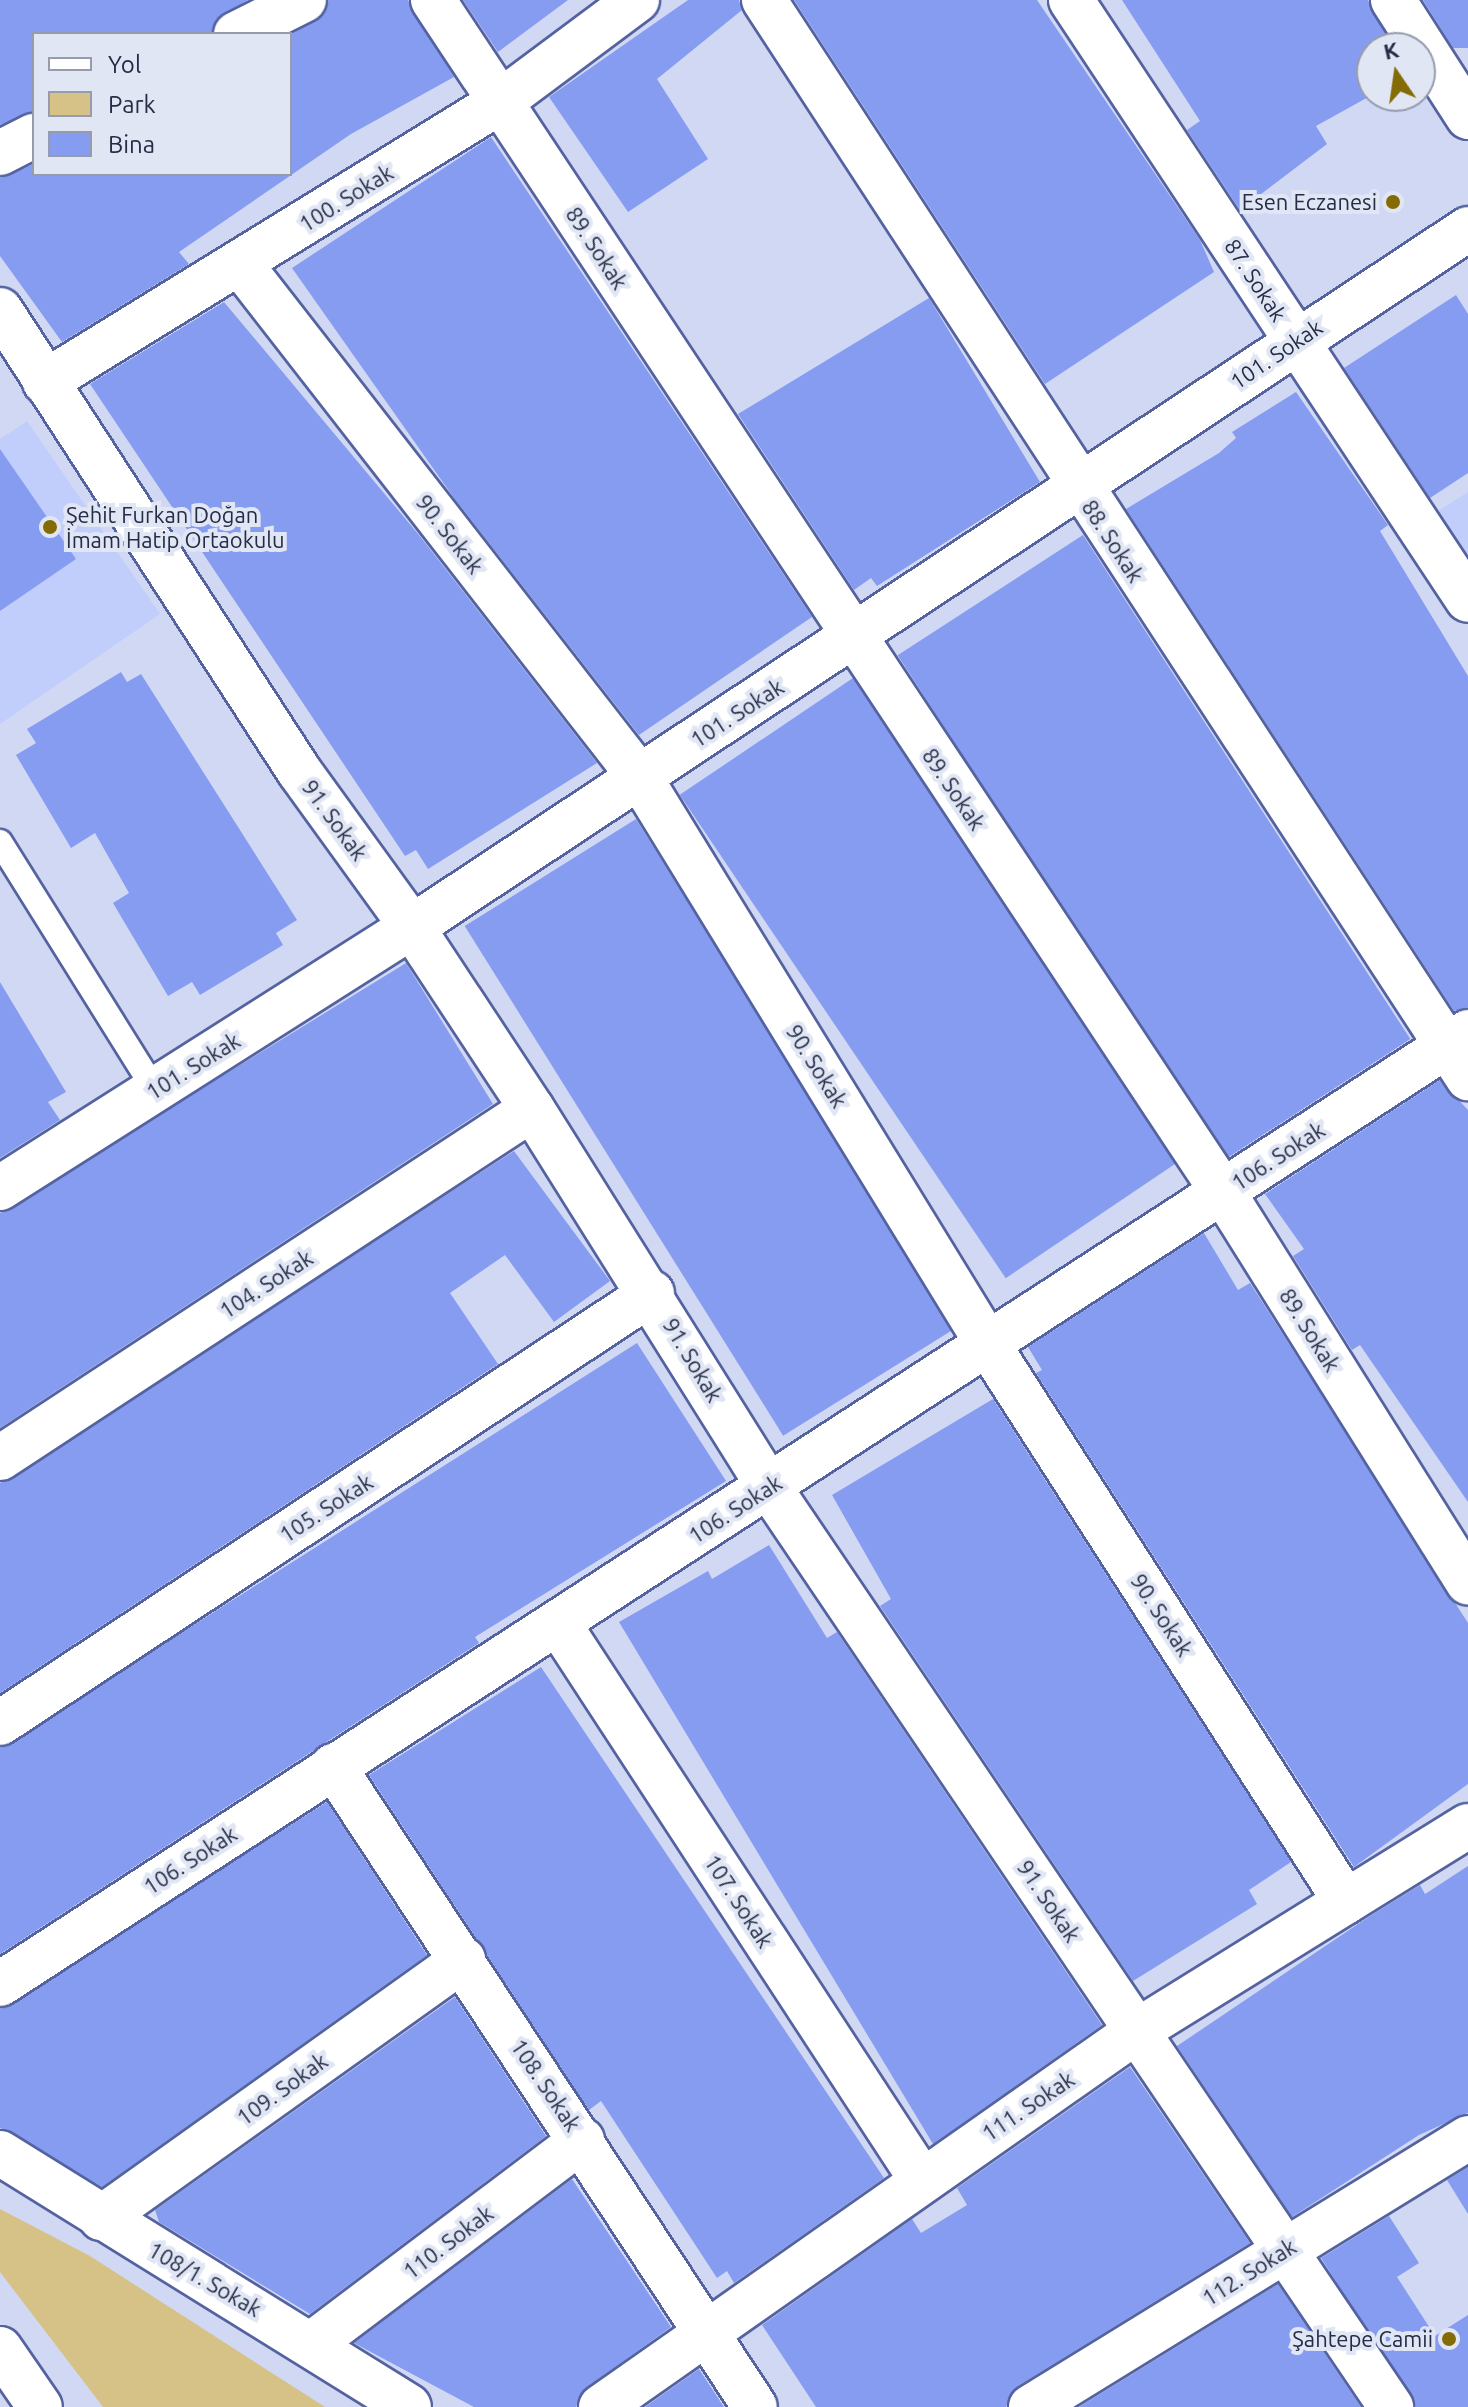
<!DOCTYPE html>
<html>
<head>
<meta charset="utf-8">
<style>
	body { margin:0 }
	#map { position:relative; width:1468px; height:2407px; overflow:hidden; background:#d0d8f4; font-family:Ubuntu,sans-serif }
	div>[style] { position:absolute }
	.built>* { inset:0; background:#c1cefc }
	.green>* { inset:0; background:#d6c286 }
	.building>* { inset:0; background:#869cf1; transform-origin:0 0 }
	.roads { filter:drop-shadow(2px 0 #5463a0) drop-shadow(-2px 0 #5463a0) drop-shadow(0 2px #5463a0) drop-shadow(0 -2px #5463a0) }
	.service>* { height:24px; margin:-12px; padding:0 12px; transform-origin:12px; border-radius:12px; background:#fff }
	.minor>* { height:44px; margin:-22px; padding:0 22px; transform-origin:22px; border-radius:22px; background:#fff }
	.trunk>* { height:44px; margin:-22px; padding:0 22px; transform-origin:22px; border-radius:22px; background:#fff }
	.dots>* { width:22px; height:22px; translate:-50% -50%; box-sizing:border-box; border:4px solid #e1e6f4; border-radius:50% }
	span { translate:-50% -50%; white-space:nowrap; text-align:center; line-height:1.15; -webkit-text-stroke:8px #e1e6f4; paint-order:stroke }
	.street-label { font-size:22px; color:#252c46 }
	.poi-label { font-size:22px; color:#252c46 }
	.right { translate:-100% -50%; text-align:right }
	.left { translate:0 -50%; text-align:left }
	.legend { position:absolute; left:32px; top:32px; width:260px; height:144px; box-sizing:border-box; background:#e1e6f4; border:2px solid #969cae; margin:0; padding:10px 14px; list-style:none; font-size:24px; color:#252c46 }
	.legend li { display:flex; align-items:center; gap:16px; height:40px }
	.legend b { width:40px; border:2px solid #969cae }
	.north { position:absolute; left:1356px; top:32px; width:80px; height:80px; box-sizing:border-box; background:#e1e6f4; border:2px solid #969cae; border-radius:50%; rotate:347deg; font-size:22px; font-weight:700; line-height:32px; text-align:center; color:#252c46 }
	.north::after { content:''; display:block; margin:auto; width:28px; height:36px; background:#846b05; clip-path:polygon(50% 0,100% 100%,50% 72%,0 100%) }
</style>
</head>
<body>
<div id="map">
	<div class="built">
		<div style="clip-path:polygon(27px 421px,160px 614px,0 724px,0 439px)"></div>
		<div style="clip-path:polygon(1468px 492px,1468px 562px,1435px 513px)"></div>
	</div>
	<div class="green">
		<div style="clip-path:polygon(0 2209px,90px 2256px,325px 2407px,103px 2407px,0 2272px)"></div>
	</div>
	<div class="building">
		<div style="clip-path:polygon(0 0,248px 0,216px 20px,211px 34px,34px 34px,34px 111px,0 125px)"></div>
		<div style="clip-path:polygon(329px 0,408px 0,454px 77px,351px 134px,179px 252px,189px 264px,62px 342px,0 256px,0 178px,34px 164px,34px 174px,290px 174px,290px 35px,324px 14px)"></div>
		<div style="clip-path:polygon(463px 0,568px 0,498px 52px)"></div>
		<div style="clip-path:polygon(688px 0,739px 0,742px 10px,657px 79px,708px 159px,628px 212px,549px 97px)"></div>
		<div style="clip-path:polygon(794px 0,1037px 0,1200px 240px,1214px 272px,1045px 384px)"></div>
		<div style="clip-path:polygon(1122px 0,1368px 0,1394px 48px,1372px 48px,1372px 95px,1316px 126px,1327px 144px,1240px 210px,1187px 130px,1200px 121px)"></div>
		<div style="clip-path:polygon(1423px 0,1468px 0,1468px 48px,1453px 48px)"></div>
		<div style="clip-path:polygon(491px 137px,812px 617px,639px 735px,454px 498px,292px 268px)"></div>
		<div style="clip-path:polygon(1456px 295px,1468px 314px,1468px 473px,1430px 498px,1344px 368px)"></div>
		<div style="clip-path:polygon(929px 298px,1040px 482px,877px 586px,871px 578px,854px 590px,738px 414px)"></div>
		<div style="clip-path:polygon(224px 302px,419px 535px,597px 763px,428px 869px,416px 850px,405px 856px,90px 384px)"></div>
		<div style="clip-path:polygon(1296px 392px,1388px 525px,1380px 531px,1468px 676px,1468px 1007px,1454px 1011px,1126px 509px,1219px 453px,1236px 438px,1232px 432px)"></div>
		<div style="clip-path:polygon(0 449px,76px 559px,0 611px)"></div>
		<div style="left:1083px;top:535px;width:601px;height:221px;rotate:57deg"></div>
		<div style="clip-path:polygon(121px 672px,127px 682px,141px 674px,297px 920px,276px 933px,283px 945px,200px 995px,192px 982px,168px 996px,113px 903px,129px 893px,95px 833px,71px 848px,16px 755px,36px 743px,27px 729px)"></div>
		<div style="left:853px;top:678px;width:583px;height:209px;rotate:56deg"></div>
		<div style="left:636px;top:819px;width:601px;height:202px;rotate:58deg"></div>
		<div style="clip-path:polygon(406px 963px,493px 1104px,0 1428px,0 1213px)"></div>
		<div style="clip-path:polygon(0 982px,66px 1092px,48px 1102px,60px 1120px,0 1158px)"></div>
		<div style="clip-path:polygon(1440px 1080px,1468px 1110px,1468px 1502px,1360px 1345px,1352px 1350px,1293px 1256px,1304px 1249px,1265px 1194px)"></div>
		<div style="clip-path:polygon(514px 1151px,610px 1281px,554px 1322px,505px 1255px,450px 1293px,498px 1364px,0 1693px,0 1483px)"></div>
		<div style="clip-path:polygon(1204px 1233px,1238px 1290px,1250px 1283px,1468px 1623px,1468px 1784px,1354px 1867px,1036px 1373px,1042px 1370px,1028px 1347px)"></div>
		<div style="clip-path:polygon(637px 1343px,726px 1481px,475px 1637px,479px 1643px,0 1954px,0 1748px)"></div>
		<div style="clip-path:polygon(993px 1399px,1291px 1862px,1249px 1890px,1257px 1904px,1133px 1981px,880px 1606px,891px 1599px,832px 1495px)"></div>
		<div style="clip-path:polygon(769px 1545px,827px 1638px,837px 1632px,1102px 2025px,933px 2144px,619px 1622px,708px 1571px,712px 1579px)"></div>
		<div style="clip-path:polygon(541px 1667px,884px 2178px,734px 2283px,727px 2271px,717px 2278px,601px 2101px,589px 2110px,369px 1775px)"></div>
		<div style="clip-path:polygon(327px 1802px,427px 1955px,102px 2187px,0 2128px,0 2009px)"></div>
		<div style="clip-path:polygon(1468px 1866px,1468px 2113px,1419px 2135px,1292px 2217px,1177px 2046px,1367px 1918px,1420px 1885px,1425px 1894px)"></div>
		<div style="clip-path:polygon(455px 1997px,546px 2136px,310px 2314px,159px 2222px,155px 2210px)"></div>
		<div style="clip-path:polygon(1130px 2067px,1250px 2243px,1018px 2386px,1006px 2407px,816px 2407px,762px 2325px,912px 2219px,921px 2233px,967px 2205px,957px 2188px)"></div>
		<div style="clip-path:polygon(1468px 2167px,1468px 2214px,1447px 2180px)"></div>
		<div style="clip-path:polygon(572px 2179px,671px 2327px,587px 2387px,576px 2407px,474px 2407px,354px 2343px)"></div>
		<div style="clip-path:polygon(1389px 2216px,1419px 2263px,1397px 2277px,1435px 2336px,1468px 2315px,1468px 2407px,1416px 2407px,1321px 2258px)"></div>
		<div style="clip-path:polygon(1278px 2284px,1361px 2407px,1079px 2407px)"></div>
		<div style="clip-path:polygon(699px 2369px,724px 2407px,645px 2407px)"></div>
	</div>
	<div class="roads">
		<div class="service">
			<div style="left:0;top:842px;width:292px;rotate:58deg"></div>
		</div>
		<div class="minor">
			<div style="left:433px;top:0;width:1430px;rotate:56.47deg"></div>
			<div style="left:1223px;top:1192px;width:461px;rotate:57.9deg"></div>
			<div style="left:764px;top:0;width:1288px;rotate:56.85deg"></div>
			<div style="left:1071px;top:0;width:719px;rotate:56.51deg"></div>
			<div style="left:1393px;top:0;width:139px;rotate:57.3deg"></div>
			<div style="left:236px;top:34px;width:76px;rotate:-26.6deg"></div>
			<div style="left:0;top:153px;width:38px;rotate:-27deg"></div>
			<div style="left:241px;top:265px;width:648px;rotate:52.09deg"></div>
			<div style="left:639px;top:776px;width:665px;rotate:58.46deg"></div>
			<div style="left:987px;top:1343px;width:664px;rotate:57.29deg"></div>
			<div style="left:0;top:310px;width:549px;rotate:57.03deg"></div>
			<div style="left:299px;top:771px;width:193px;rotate:54.1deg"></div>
			<div style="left:412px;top:927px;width:218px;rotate:56.6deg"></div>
			<div style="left:532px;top:1109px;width:446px;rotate:57.9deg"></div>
			<div style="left:769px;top:1487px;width:1111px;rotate:55.94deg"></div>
			<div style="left:45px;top:382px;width:534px;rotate:-31.61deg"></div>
			<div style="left:500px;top:102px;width:171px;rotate:-36.7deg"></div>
			<div style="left:0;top:1188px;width:488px;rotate:-32.4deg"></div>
			<div style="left:412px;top:927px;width:1266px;rotate:-33.46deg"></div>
			<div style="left:0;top:1458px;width:636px;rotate:-33.27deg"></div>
			<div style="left:558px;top:1623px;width:664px;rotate:56.86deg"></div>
			<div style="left:0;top:1723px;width:781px;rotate:-33.41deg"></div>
			<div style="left:333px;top:1766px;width:767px;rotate:56.64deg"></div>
			<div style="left:0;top:1984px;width:1750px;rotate:-32.96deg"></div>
			<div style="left:0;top:2153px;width:481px;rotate:31.8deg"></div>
			<div style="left:101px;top:2218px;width:445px;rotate:-35.5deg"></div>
			<div style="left:313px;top:2343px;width:337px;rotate:-37deg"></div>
			<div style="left:601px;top:2407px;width:655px;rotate:-35.05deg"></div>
			<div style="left:1137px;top:2031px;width:389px;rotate:-31.8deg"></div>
			<div style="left:1031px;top:2407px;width:513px;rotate:-31.61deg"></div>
		</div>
		<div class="trunk">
			<div style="left:0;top:2349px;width:70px;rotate:55.4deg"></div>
		</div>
	</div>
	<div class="dots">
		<div style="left:1393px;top:202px;background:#846b05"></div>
		<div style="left:50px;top:527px;background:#846b05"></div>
		<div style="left:1449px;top:2339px;background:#846b05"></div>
	</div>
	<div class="street-label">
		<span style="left:346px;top:198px;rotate:-32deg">100. Sokak</span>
		<span style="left:597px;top:248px;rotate:57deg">89. Sokak</span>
		<span style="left:1256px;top:280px;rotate:57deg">87. Sokak</span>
		<span style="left:1276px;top:354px;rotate:-34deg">101. Sokak</span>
		<span style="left:450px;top:534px;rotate:52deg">90. Sokak</span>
		<span style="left:1113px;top:541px;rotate:57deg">88. Sokak</span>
		<span style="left:737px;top:713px;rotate:-33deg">101. Sokak</span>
		<span style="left:954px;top:789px;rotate:56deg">89. Sokak</span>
		<span style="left:335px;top:820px;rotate:54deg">91. Sokak</span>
		<span style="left:193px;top:1066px;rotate:-32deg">101. Sokak</span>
		<span style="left:817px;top:1066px;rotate:58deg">90. Sokak</span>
		<span style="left:1278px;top:1156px;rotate:-33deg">106. Sokak</span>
		<span style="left:266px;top:1284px;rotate:-33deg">104. Sokak</span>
		<span style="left:1310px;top:1330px;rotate:58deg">89. Sokak</span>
		<span style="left:693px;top:1360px;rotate:59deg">91. Sokak</span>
		<span style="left:326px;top:1508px;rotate:-33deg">105. Sokak</span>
		<span style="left:735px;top:1509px;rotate:-33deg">106. Sokak</span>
		<span style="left:1162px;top:1615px;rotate:57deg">90. Sokak</span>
		<span style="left:190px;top:1860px;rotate:-33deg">106. Sokak</span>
		<span style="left:739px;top:1901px;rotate:57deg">107. Sokak</span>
		<span style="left:1049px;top:1901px;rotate:56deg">91. Sokak</span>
		<span style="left:546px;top:2085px;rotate:56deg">108. Sokak</span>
		<span style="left:282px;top:2089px;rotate:-36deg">109. Sokak</span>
		<span style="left:1028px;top:2106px;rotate:-34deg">111. Sokak</span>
		<span style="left:448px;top:2242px;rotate:-37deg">110. Sokak</span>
		<span style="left:1249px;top:2272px;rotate:-32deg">112. Sokak</span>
		<span style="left:205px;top:2279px;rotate:30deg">108/1. Sokak</span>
	</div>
	<div class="poi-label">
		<span class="right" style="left:1377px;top:202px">Esen Eczanesi</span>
		<span class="left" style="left:66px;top:527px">Şehit Furkan Doğan<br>İmam Hatip Ortaokulu</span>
		<span class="right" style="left:1433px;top:2339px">Şahtepe Camii</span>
	</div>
	<ul class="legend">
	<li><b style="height:10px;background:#fff"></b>Yol</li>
	<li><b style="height:22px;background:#d6c286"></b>Park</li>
	<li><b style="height:22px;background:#869cf1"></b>Bina</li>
	</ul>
	<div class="north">K</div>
</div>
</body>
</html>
